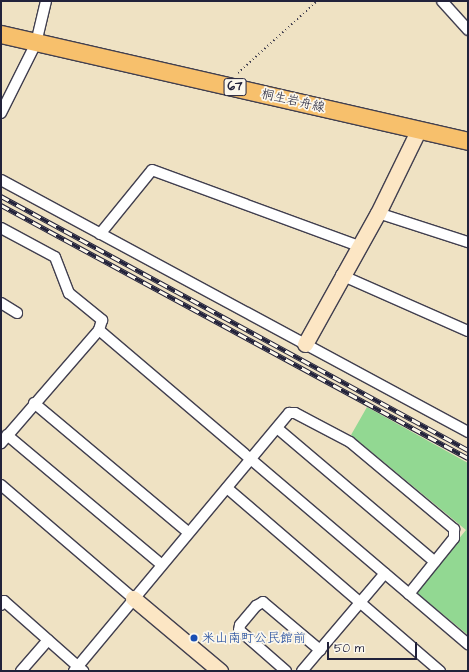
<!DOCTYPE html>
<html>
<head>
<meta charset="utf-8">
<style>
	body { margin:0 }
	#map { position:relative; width:469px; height:672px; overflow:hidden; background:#efe2c3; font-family:"Architects Daughter","Klee One",sans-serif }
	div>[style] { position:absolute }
	.green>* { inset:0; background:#92d892 }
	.path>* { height:2px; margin-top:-1px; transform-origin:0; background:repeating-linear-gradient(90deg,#413f4f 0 1px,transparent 0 4px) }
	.roads { filter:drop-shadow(1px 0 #413f4f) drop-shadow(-1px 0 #413f4f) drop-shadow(0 1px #413f4f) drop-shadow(0 -1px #413f4f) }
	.street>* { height:10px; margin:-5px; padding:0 5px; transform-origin:5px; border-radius:5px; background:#fff }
	.secondary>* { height:15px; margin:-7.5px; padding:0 7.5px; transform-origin:7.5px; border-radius:7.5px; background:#fce6c4 }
	.primary>* { height:17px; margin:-8.5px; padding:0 8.5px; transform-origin:8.5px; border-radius:8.5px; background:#f7c06c }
	.rail>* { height:4.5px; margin-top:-2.25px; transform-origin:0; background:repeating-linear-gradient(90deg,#fbf7ec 0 9px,#22223b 0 18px); box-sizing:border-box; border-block:1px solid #22223b }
	.dots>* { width:11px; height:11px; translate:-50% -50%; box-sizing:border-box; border:2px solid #fbf7ec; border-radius:50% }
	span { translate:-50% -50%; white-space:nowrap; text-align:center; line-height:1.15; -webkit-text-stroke:3.5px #fbf7ec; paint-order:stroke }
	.shield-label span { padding:1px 3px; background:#fbf7ec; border:1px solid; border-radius:3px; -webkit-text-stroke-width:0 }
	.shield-label { font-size:12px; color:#22223b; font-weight:700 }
	.street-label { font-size:13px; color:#22223b }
	.transit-label { font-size:13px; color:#164399 }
	.left { translate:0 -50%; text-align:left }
	.frame { position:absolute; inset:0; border:2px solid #22223b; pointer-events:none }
	.scale { position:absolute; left:327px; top:642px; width:90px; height:18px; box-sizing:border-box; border:2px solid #22223b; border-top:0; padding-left:5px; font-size:12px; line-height:14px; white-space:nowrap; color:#22223b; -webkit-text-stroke:3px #fbf7ec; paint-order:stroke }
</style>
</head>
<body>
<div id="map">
	<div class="green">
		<div style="clip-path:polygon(367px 407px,468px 463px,468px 635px,417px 593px,418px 589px,466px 530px,351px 435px)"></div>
	</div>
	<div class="path">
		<div style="left:238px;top:73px;width:107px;rotate:-42.3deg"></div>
	</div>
	<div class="roads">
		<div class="street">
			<div style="left:442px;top:1px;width:39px;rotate:48deg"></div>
			<div style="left:1px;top:113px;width:78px;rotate:-63.4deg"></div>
			<div style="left:36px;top:43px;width:43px;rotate:-76.6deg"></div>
			<div style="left:1px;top:180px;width:531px;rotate:28.35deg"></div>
			<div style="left:378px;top:213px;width:95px;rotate:17.9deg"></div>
			<div style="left:1px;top:228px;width:61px;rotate:28.2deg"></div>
			<div style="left:55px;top:257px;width:39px;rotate:69deg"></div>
			<div style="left:69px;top:293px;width:43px;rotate:39.3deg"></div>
			<div style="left:102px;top:320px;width:10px;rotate:107deg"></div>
			<div style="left:99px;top:330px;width:150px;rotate:130.9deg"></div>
			<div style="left:100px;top:234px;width:82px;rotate:-50.9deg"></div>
			<div style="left:152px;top:170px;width:221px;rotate:20.2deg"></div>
			<div style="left:341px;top:275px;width:139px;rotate:23.8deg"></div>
			<div style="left:1px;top:303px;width:19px;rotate:32deg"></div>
			<div style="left:99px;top:330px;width:485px;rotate:40.4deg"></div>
			<div style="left:34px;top:403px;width:201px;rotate:40deg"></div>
			<div style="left:277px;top:428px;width:207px;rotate:40.3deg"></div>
			<div style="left:7px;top:435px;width:201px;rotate:40deg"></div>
			<div style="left:1px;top:485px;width:174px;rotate:40.6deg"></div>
			<div style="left:227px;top:488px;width:281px;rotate:40.7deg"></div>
			<div style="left:1px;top:605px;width:5px;rotate:-53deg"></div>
			<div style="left:4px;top:601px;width:106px;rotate:41.5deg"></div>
			<div style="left:21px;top:671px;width:41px;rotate:-48.9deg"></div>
			<div style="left:74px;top:671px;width:336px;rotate:-50.2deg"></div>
			<div style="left:289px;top:413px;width:6px"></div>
			<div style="left:295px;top:413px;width:62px;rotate:27.8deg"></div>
			<div style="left:350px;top:442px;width:136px;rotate:39.9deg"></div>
			<div style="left:454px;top:529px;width:9px;rotate:90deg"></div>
			<div style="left:454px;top:538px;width:72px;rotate:128.8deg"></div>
			<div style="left:286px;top:671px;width:62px;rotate:-138.9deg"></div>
			<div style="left:239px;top:630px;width:5px;rotate:-79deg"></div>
			<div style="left:240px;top:625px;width:25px;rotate:-50deg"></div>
			<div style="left:256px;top:606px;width:8px;rotate:-30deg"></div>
			<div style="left:263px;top:602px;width:75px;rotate:40.1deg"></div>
			<div style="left:302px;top:671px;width:128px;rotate:-49.7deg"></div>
		</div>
		<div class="secondary">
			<div style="left:305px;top:344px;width:150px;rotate:-60.9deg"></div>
			<div style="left:378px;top:213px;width:91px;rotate:-64deg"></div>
			<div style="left:133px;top:598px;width:114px;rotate:40deg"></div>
		</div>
		<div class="primary">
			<div style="left:1px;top:34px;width:479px;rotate:12.9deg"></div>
		</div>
	</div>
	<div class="rail">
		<div style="left:1px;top:196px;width:532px;rotate:28.54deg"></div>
		<div style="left:1px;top:205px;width:531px;rotate:28.45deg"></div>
	</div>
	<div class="dots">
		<div style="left:194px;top:638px;background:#1a4fb4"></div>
	</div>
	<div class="shield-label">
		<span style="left:235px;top:87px">67</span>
	</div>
	<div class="street-label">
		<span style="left:293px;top:101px;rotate:13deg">桐生岩舟線</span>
	</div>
	<div class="transit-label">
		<span class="left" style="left:202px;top:638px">米山南町公民館前</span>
	</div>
	<div class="frame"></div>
	<div class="scale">50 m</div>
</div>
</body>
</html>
